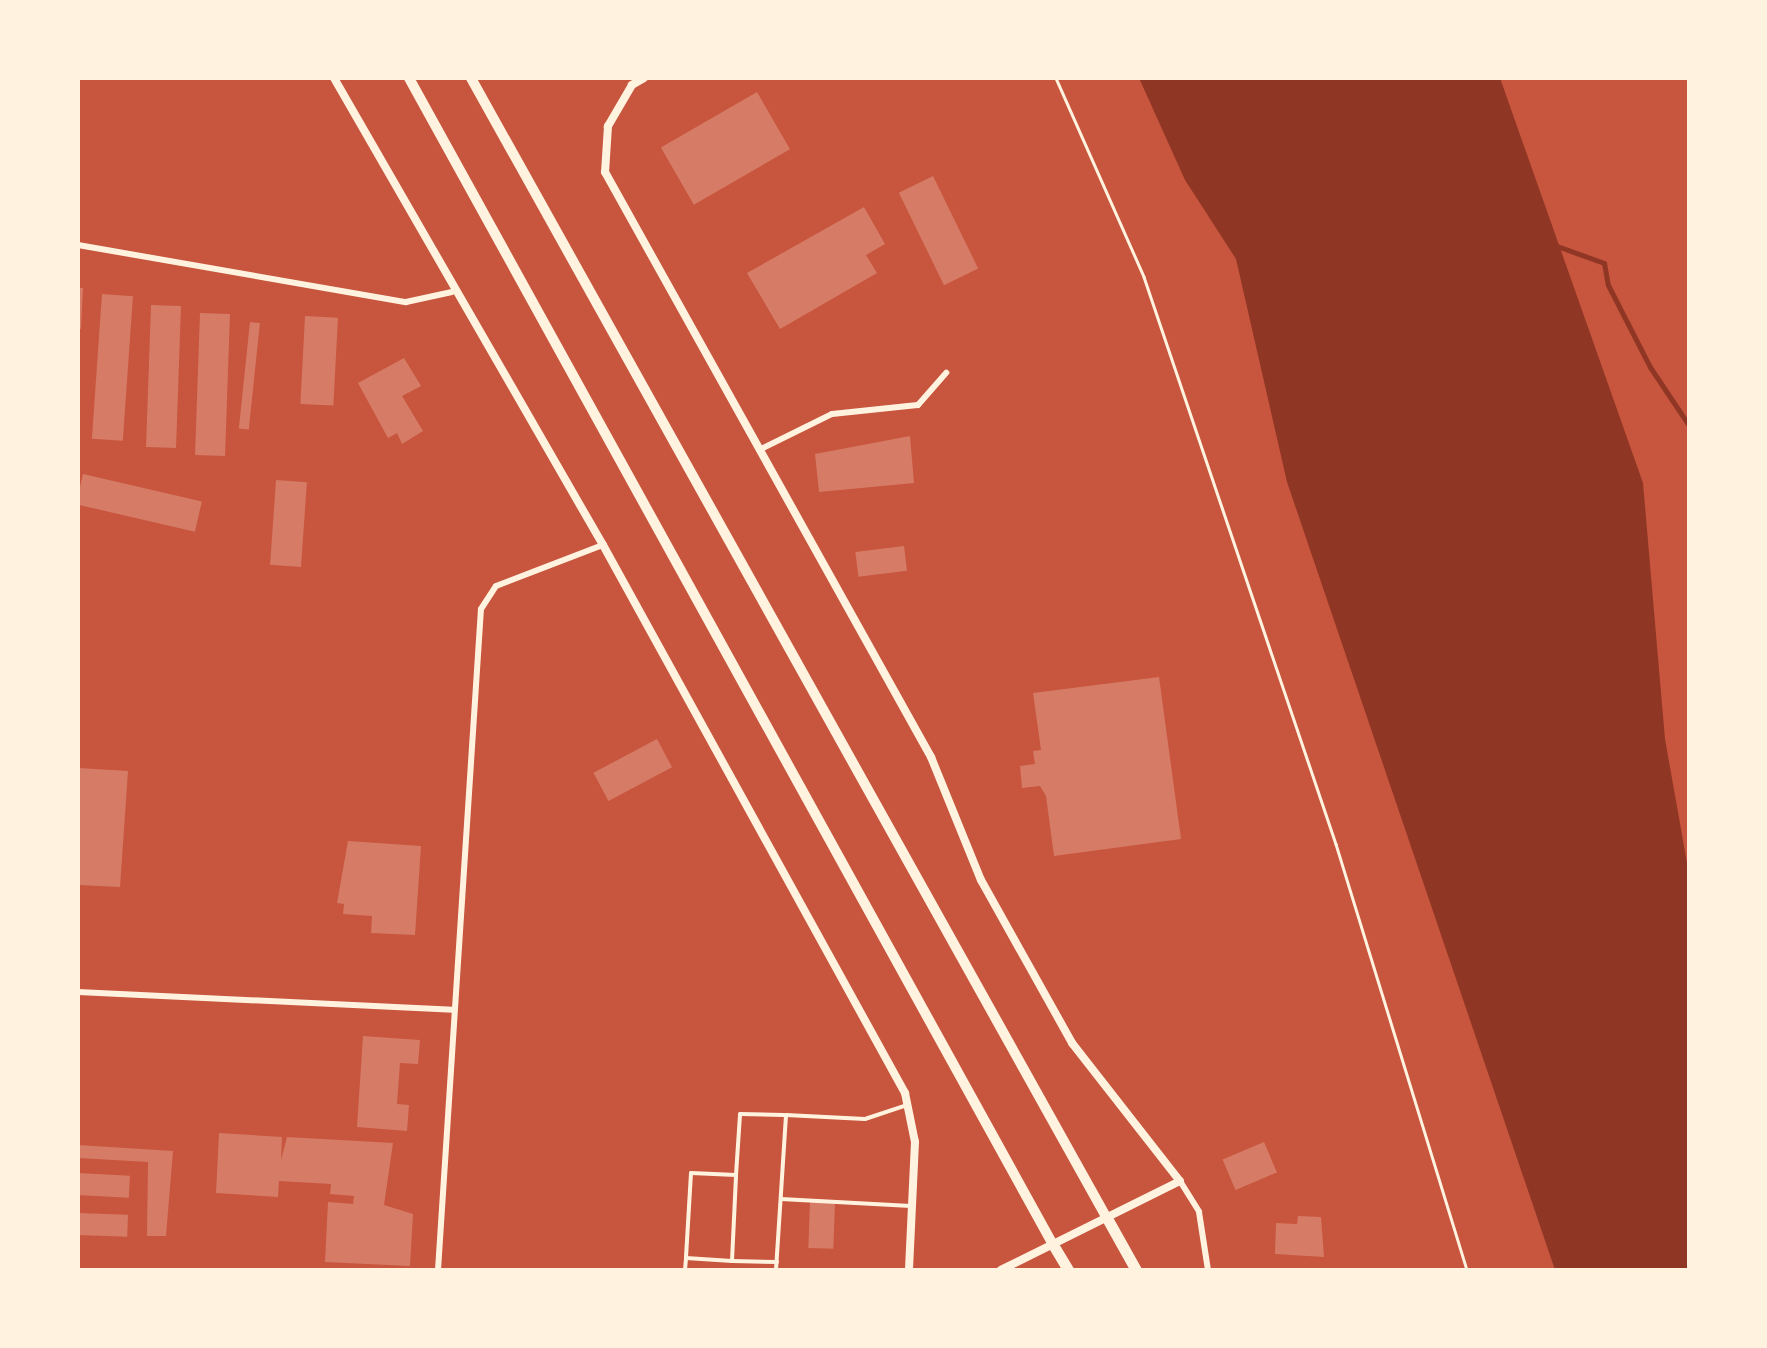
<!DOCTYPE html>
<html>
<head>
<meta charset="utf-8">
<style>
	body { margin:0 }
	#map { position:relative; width:1767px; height:1348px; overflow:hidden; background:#c8553d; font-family:"Source Sans 3",sans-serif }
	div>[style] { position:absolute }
	.water>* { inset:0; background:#8f3625 }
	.stream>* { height:5px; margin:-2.5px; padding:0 2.5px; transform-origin:2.5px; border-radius:2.5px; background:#8f3625 }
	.building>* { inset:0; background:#d67c66; transform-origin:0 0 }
	.path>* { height:2.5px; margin:-1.25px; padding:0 1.25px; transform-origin:1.25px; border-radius:1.25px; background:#fff3e0 }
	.service>* { height:4px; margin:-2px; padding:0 2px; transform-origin:2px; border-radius:2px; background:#fff3e0 }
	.minor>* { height:6px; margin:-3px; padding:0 3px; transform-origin:3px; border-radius:3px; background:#fff3e0 }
	.tertiary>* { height:8px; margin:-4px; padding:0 4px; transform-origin:4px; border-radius:4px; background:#fff3e0 }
	.trunk>* { height:10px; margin:-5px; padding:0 5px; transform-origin:5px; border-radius:5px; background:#fff3e0 }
	.motorway>* { height:11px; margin:-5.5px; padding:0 5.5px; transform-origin:5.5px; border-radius:5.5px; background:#fff3e0 }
	span { translate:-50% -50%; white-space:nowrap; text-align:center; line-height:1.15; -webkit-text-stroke:9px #fff3e0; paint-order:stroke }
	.frame { position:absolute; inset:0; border:80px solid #fff3e0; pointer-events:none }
</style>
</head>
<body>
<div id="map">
	<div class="water">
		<div style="clip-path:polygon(1139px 78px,1500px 78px,1643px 483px,1665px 739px,1690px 880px,1689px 1270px,1555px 1270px,1287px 482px,1236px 259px,1185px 180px)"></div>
	</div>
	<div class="stream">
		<div style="left:1557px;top:246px;width:50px;rotate:19.9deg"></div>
		<div style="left:1604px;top:263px;width:22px;rotate:80deg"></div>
		<div style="left:1608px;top:285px;width:92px;rotate:62.9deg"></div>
		<div style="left:1650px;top:367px;width:72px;rotate:56.3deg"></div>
	</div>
	<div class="building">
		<div style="left:757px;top:92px;width:66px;height:111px;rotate:60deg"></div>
		<div style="left:933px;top:176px;width:103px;height:38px;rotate:64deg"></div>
		<div style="clip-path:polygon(864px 207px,885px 244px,866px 255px,877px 273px,780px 329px,747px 273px)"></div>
		<div style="clip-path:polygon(78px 288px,83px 288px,81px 329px,78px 328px)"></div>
		<div style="left:102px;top:294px;width:31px;height:145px;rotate:4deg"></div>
		<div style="left:151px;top:305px;width:30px;height:142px;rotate:2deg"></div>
		<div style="left:200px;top:313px;width:30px;height:142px;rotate:2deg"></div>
		<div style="left:305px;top:316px;width:33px;height:88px;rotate:3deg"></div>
		<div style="left:250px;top:322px;width:10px;height:107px;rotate:6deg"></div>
		<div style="clip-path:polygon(404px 358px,421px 386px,402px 396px,423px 431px,402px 444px,397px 433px,388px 438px,358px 383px)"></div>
		<div style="clip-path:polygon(910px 436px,914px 483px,819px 492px,815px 454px)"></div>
		<div style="left:83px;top:474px;width:122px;height:31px;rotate:13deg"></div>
		<div style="left:276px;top:480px;width:31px;height:85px;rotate:4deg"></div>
		<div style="left:904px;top:546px;width:25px;height:49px;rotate:83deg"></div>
		<div style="clip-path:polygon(1159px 677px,1181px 839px,1054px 856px,1046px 796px,1040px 786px,1022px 788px,1020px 766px,1035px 764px,1033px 751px,1041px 750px,1033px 693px)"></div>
		<div style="left:657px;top:739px;width:32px;height:72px;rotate:62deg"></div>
		<div style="clip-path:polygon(78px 768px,128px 771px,120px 887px,78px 885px)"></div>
		<div style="clip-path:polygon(348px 841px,421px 846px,415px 935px,371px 933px,372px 916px,343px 914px,344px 904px,337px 903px)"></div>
		<div style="clip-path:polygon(363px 1036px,420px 1040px,418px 1064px,400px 1063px,397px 1104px,409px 1105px,407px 1131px,357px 1127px)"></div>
		<div style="clip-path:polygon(219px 1133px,282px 1137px,281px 1160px,287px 1137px,393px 1143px,384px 1205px,413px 1214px,410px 1266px,325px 1262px,328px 1202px,353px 1204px,354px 1196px,330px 1194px,331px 1184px,279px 1181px,278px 1197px,216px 1193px)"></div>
		<div style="left:1264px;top:1142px;width:33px;height:45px;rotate:67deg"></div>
		<div style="clip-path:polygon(78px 1145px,173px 1151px,166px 1236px,147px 1236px,148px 1162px,78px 1158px)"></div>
		<div style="left:78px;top:1173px;width:52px;height:22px;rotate:3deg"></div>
		<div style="left:810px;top:1201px;width:25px;height:47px;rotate:2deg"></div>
		<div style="left:78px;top:1213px;width:50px;height:22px;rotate:2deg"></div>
		<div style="clip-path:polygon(1298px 1216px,1321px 1217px,1324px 1257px,1275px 1254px,1276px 1223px,1297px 1224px)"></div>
	</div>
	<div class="path">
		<div style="left:1056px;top:78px;width:218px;rotate:66.1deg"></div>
		<div style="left:1144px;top:277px;width:599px;rotate:71.29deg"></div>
		<div style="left:1336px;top:844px;width:446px;rotate:72.9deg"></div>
	</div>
	<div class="service">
		<div style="left:736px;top:1175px;width:61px;rotate:-86.2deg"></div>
		<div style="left:740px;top:1114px;width:44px;rotate:1.3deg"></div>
		<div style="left:781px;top:1199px;width:130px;rotate:3.1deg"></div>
		<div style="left:732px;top:1261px;width:86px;rotate:-87.3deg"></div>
		<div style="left:736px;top:1175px;width:45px;rotate:-177.5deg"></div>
		<div style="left:691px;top:1173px;width:85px;rotate:93.4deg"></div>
		<div style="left:686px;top:1258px;width:46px;rotate:3.7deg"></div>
		<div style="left:732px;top:1261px;width:45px;rotate:1.3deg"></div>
		<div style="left:685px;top:1270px;width:12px;rotate:-85deg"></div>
		<div style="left:776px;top:1270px;width:155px;rotate:-86.3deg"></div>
		<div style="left:786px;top:1115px;width:79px;rotate:2.9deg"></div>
		<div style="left:865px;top:1119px;width:44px;rotate:-18.4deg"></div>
	</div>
	<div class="minor">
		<div style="left:78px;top:245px;width:333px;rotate:9.9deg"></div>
		<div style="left:406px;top:302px;width:47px;rotate:-12.3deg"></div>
		<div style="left:759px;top:450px;width:81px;rotate:-26.3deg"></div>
		<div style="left:832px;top:414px;width:86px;rotate:-6deg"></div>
		<div style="left:918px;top:405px;width:43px;rotate:-48.8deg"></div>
		<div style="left:78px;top:992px;width:375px;rotate:2.7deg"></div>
		<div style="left:1180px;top:1181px;width:36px;rotate:58deg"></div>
		<div style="left:1199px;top:1212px;width:59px;rotate:81.2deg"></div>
		<div style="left:438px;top:1270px;width:662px;rotate:-86.28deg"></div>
		<div style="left:481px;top:609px;width:27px;rotate:-57deg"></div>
		<div style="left:496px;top:586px;width:115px;rotate:-21deg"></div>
	</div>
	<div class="tertiary">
		<div style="left:334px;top:78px;width:539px;rotate:60.06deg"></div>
		<div style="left:603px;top:545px;width:626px;rotate:61.14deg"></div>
		<div style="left:905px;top:1093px;width:50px;rotate:78.5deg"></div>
		<div style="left:915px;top:1142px;width:128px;rotate:92.7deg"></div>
		<div style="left:644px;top:78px;width:14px;rotate:150deg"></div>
		<div style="left:632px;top:85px;width:48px;rotate:120.3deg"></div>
		<div style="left:608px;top:126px;width:46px;rotate:93.7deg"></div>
		<div style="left:605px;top:172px;width:670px;rotate:60.87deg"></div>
		<div style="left:931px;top:757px;width:133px;rotate:67.9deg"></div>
		<div style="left:981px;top:880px;width:187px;rotate:60.8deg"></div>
		<div style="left:1072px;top:1043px;width:175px;rotate:52deg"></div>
		<div style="left:1180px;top:1181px;width:200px;rotate:153.6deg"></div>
	</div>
	<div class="trunk">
		<div style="left:409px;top:78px;width:1336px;rotate:61.1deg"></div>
		<div style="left:471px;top:78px;width:1308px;rotate:60.85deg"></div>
	</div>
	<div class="motorway">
		<div style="left:1108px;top:1220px;width:57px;rotate:60.8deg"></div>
		<div style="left:1055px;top:1248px;width:26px;rotate:59deg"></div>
	</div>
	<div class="frame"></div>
</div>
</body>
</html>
